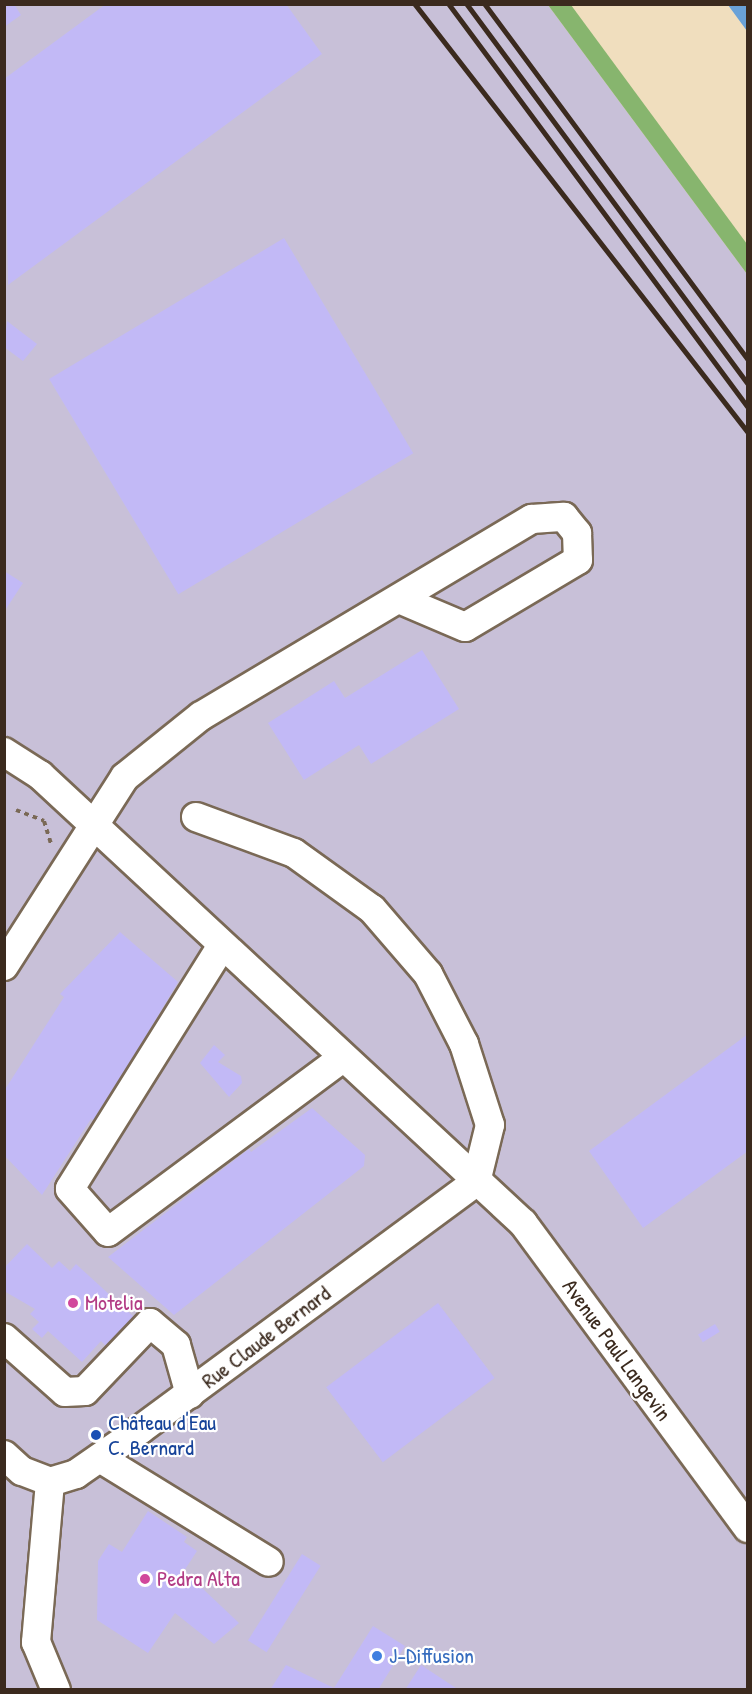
<!DOCTYPE html>
<html>
<head>
<meta charset="utf-8">
<style>
	body { margin:0 }
	#map { position:relative; width:752px; height:1694px; overflow:hidden; background:#f0debe; font-family:"Patrick Hand",sans-serif }
	div>[style] { position:absolute }
	.industrial>* { inset:0; background:#c8c0d8 }
	.forest>* { inset:0; background:#87b56e }
	.water>* { inset:0; background:#6aa2d8 }
	.building>* { inset:0; background:#c2b9f6; transform-origin:0 0 }
	.path>* { height:4px; margin-top:-2px; transform-origin:0; background:repeating-linear-gradient(90deg,#7a6956 0 4.5px,transparent 0 9px) }
	.roads { filter:drop-shadow(2px 0 #7a6956) drop-shadow(-2px 0 #7a6956) drop-shadow(0 2px #7a6956) drop-shadow(0 -2px #7a6956) }
	.minor>* { height:28px; margin:-14px; padding:0 14px; transform-origin:14px; border-radius:14px; background:#fff }
	.rail>* { height:4.5px; margin:-2.25px; padding:0 2.25px; transform-origin:2.25px; border-radius:2.25px; background:#3b2a1e }
	.dots>* { width:16px; height:16px; translate:-50% -50%; box-sizing:border-box; border:3px solid #fff; border-radius:50% }
	span { translate:-50% -50%; white-space:nowrap; text-align:center; line-height:1.15; -webkit-text-stroke:4.5px #fff; paint-order:stroke }
	.hotel-label { font-size:22px; color:#b23c85 }
	.left { translate:0 -50%; text-align:left }
	.street-label { font-size:22px; color:#3b2a1e }
	.transit-label { font-size:22px; color:#164399 }
	.shop-label { font-size:22px; color:#366cbe }
	.frame { position:absolute; inset:0; border:6px solid #3b2a1e; pointer-events:none }
</style>
</head>
<body>
<div id="map">
	<div class="industrial">
		<div style="clip-path:polygon(5px 5px,548px 5px,747px 274px,747px 1689px,5px 1690px)"></div>
	</div>
	<div class="forest">
		<div style="clip-path:polygon(548px 5px,571px 5px,747px 244px,747px 274px)"></div>
	</div>
	<div class="water">
		<div style="clip-path:polygon(728px 5px,747px 5px,747px 31px)"></div>
	</div>
	<div class="building">
		<div style="clip-path:polygon(4px 4px,14px 4px,21px 15px,4px 27px)"></div>
		<div style="clip-path:polygon(106px 4px,286px 4px,322px 54px,8px 285px,4px 79px)"></div>
		<div style="left:284px;top:238px;width:251px;height:274px;rotate:59deg"></div>
		<div style="clip-path:polygon(7px 321px,37px 344px,23px 361px,4px 347px)"></div>
		<div style="clip-path:polygon(4px 571px,23px 583px,4px 612px)"></div>
		<div style="clip-path:polygon(422px 650px,459px 709px,371px 764px,359px 745px,304px 780px,268px 723px,334px 681px,345px 698px)"></div>
		<div style="clip-path:polygon(120px 932px,178px 982px,96px 1121px,91px 1119px,42px 1195px,4px 1155px,4px 1091px,64px 997px,60px 994px)"></div>
		<div style="clip-path:polygon(748px 1034px,748px 1151px,643px 1228px,589px 1151px)"></div>
		<div style="clip-path:polygon(214px 1045px,225px 1055px,218px 1062px,241px 1076px,242px 1083px,229px 1097px,200px 1063px)"></div>
		<div style="clip-path:polygon(312px 1108px,365px 1155px,364px 1166px,174px 1315px,108px 1257px,249px 1149px,251px 1152px)"></div>
		<div style="clip-path:polygon(27px 1244px,52px 1268px,59px 1261px,70px 1271px,76px 1264px,135px 1318px,108px 1348px,101px 1341px,82px 1362px,48px 1331px,42px 1338px,32px 1329px,39px 1322px,30px 1314px,35px 1309px,4px 1291px,4px 1268px)"></div>
		<div style="left:438px;top:1303px;width:94px;height:140px;rotate:53deg"></div>
		<div style="left:715px;top:1324px;width:9px;height:20px;rotate:58deg"></div>
		<div style="clip-path:polygon(148px 1511px,187px 1537px,184px 1542px,197px 1551px,184px 1571px,239px 1623px,214px 1644px,175px 1613px,148px 1653px,97px 1620px,98px 1561px,109px 1544px,122px 1552px)"></div>
		<div style="left:302px;top:1554px;width:22px;height:102px;rotate:32deg"></div>
		<div style="clip-path:polygon(373px 1626px,405px 1646px,378px 1690px,270px 1690px,286px 1665px,334px 1688px)"></div>
		<div style="clip-path:polygon(421px 1665px,459px 1690px,405px 1690px)"></div>
	</div>
	<div class="path">
		<div style="left:16px;top:810px;width:30px;rotate:21deg"></div>
		<div style="left:44px;top:821px;width:24px;rotate:73deg"></div>
	</div>
	<div class="roads">
		<div class="minor">
			<div style="left:4px;top:752px;width:43px;rotate:32.6deg"></div>
			<div style="left:40px;top:775px;width:659px;rotate:42.85deg"></div>
			<div style="left:523px;top:1223px;width:379px;rotate:53.6deg"></div>
			<div style="left:196px;top:817px;width:104px;rotate:20.2deg"></div>
			<div style="left:294px;top:853px;width:96px;rotate:35.7deg"></div>
			<div style="left:372px;top:909px;width:86px;rotate:49.3deg"></div>
			<div style="left:428px;top:974px;width:79px;rotate:62.8deg"></div>
			<div style="left:464px;top:1044px;width:85px;rotate:72.2deg"></div>
			<div style="left:490px;top:1125px;width:59px;rotate:103.8deg"></div>
			<div style="left:221px;top:947px;width:285px;rotate:122deg"></div>
			<div style="left:70px;top:1189px;width:57px;rotate:48.5deg"></div>
			<div style="left:108px;top:1232px;width:292px;rotate:-36.6deg"></div>
			<div style="left:4px;top:966px;width:224px;rotate:-57.4deg"></div>
			<div style="left:125px;top:777px;width:97px;rotate:-38.8deg"></div>
			<div style="left:201px;top:716px;width:385px;rotate:-30.8deg"></div>
			<div style="left:532px;top:519px;width:32px;rotate:-4deg"></div>
			<div style="left:564px;top:517px;width:21px;rotate:51deg"></div>
			<div style="left:577px;top:533px;width:27px;rotate:88deg"></div>
			<div style="left:578px;top:560px;width:131px;rotate:149.3deg"></div>
			<div style="left:465px;top:627px;width:72px;rotate:-157deg"></div>
			<div style="left:4px;top:1338px;width:81px;rotate:41.5deg"></div>
			<div style="left:65px;top:1392px;width:20px;rotate:-3deg"></div>
			<div style="left:85px;top:1391px;width:94px;rotate:-46.3deg"></div>
			<div style="left:150px;top:1323px;width:34px;rotate:40deg"></div>
			<div style="left:176px;top:1345px;width:51px;rotate:74.1deg"></div>
			<div style="left:4px;top:1455px;width:24px;rotate:42deg"></div>
			<div style="left:22px;top:1471px;width:30px;rotate:21deg"></div>
			<div style="left:100px;top:1458px;width:198px;rotate:31.6deg"></div>
			<div style="left:50px;top:1482px;width:27px;rotate:-17deg"></div>
			<div style="left:76px;top:1474px;width:79px;rotate:-34.7deg"></div>
			<div style="left:141px;top:1429px;width:416px;rotate:-36.4deg"></div>
			<div style="left:50px;top:1482px;width:161px;rotate:95deg"></div>
			<div style="left:36px;top:1642px;width:52px;rotate:67.4deg"></div>
		</div>
	</div>
	<div class="rail">
		<div style="left:415px;top:4px;width:542px;rotate:52.12deg"></div>
		<div style="left:449px;top:4px;width:502px;rotate:53.43deg"></div>
		<div style="left:467px;top:4px;width:473px;rotate:53.5deg"></div>
		<div style="left:485px;top:4px;width:442px;rotate:53.5deg"></div>
	</div>
	<div class="dots">
		<div style="left:73px;top:1303px;background:#d1479c"></div>
		<div style="left:96px;top:1435px;background:#1a4fb4"></div>
		<div style="left:145px;top:1579px;background:#d1479c"></div>
		<div style="left:377px;top:1656px;background:#3f7fe0"></div>
	</div>
	<div class="hotel-label">
		<span class="left" style="left:85px;top:1303px">Motelia</span>
		<span class="left" style="left:157px;top:1579px">Pedra Alta</span>
	</div>
	<div class="street-label">
		<span style="left:266px;top:1337px;rotate:-37deg">Rue Claude Bernard</span>
		<span style="left:617px;top:1350px;rotate:54deg">Avenue Paul Langevin</span>
	</div>
	<div class="transit-label">
		<span class="left" style="left:108px;top:1435px">Château d'Eau<br>C. Bernard</span>
	</div>
	<div class="shop-label">
		<span class="left" style="left:389px;top:1656px">J-Diffusion</span>
	</div>
	<div class="frame"></div>
</div>
</body>
</html>
